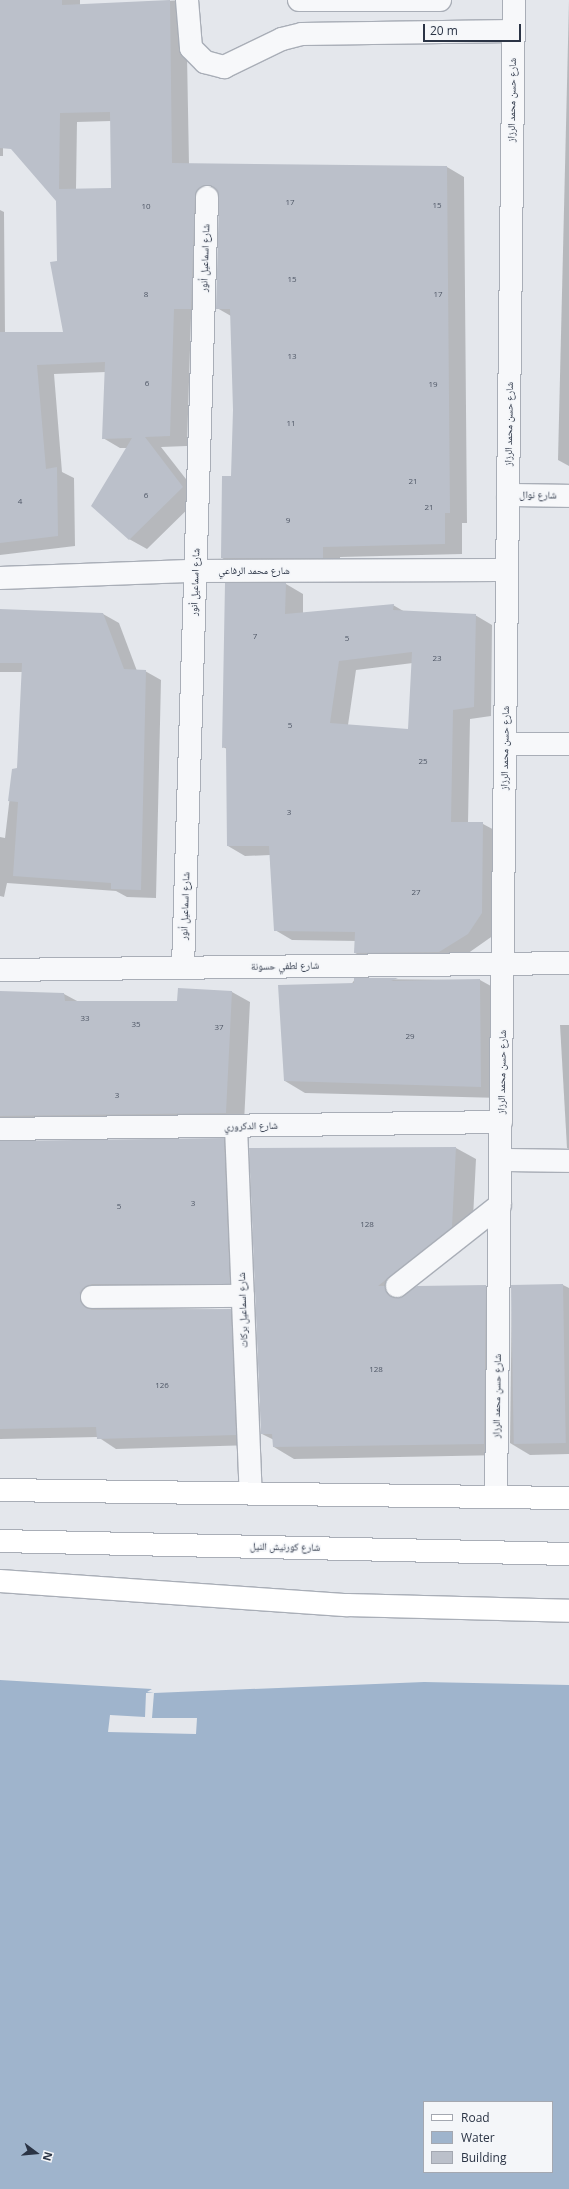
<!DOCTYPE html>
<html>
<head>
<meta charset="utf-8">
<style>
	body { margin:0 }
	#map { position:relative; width:569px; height:2189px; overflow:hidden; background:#e4e7ec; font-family:"Open Sans","Noto Naskh Arabic",sans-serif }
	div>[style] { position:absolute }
	.water>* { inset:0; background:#9fb4cc }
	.pier>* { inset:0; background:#e4e7ec }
	.shadow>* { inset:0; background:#0003 }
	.building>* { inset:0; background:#bbc0ca; transform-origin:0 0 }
	.roads { filter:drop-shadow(1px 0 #a9aeb7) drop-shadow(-1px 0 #a9aeb7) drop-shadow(0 1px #a9aeb7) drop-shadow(0 -1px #a9aeb7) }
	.minor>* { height:22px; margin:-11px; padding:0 11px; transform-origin:11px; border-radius:11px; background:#f7f8fa }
	.major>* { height:22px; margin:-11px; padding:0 11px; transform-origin:11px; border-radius:11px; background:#fff }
	.highway>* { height:22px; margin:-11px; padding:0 11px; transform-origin:11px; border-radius:11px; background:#fff }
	span { translate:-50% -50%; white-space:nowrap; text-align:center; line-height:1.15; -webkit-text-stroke:3px #f4f6f9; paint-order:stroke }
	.number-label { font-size:8px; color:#4f5766 }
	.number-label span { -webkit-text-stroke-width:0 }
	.street-label { font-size:10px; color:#2b3445 }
	.legend { position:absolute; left:423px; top:2101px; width:130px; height:72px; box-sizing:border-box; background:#f4f6f9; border:1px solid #a4a8b1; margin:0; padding:5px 7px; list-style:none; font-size:12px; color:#2b3445 }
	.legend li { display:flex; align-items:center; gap:8px; height:20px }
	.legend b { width:20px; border:1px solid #a4a8b1 }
	.north { position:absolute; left:16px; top:2133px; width:40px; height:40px; -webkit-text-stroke:3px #f4f6f9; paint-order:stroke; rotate:106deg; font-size:11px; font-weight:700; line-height:16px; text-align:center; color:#2b3445 }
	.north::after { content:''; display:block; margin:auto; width:14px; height:18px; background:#2b3445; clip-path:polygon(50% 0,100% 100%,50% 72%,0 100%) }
	.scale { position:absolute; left:423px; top:24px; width:98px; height:18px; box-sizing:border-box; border:2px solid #2b3445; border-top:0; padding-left:5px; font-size:12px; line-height:14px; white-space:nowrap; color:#2b3445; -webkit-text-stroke:3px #f4f6f9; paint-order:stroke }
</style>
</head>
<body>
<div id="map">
	<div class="water">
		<div style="clip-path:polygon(evenodd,0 1680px,152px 1689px,147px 1692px,154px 1693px,424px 1682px,569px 1685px,569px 2189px,0 2189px,0 1680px,424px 2102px,552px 2102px,552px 2172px,424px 2172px,424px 2102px)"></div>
	</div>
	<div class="pier">
		<div style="clip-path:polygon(146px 1693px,154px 1693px,152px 1718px,197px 1718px,196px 1734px,108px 1732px,110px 1715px,145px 1717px)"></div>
	</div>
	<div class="shadow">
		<div style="clip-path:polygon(evenodd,0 0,80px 0,80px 5px,186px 0,189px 164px,447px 167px,464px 177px,467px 523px,462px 523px,462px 554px,340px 557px,340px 567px,239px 568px,222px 558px,232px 477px,234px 410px,231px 316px,217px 308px,220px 196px,214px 200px,208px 318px,191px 318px,187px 446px,161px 447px,200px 497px,147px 549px,129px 539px,127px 448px,120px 448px,103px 438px,106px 372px,54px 374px,62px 472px,74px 478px,75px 546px,0 555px,0 210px,4px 212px,5px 333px,64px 333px,58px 202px,3px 137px,3px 156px,0 156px,0 0,111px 121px,112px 189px,76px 189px,77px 122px,111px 121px)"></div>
		<div style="clip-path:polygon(569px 0,569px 466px,558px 460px)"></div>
		<div style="clip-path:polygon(evenodd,226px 584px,286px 584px,303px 594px,303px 614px,393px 605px,405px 612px,475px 615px,492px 625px,491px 716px,470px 719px,468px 823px,483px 824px,500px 833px,494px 935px,457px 961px,373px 962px,355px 953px,356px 941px,292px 940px,275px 930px,270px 855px,245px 856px,228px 846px,227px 749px,223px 747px,226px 584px,413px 663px,409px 730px,348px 725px,356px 670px,413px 663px)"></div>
		<div style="clip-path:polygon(0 610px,103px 614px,119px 623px,137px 671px,145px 671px,161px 680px,156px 898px,127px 897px,116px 891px,7px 883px,4px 897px,0 896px,0 837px,5px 838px,13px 770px,18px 769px,23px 672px,0 672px)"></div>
		<div style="clip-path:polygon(355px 979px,480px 980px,500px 991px,501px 1098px,305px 1093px,285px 1081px)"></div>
		<div style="clip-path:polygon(0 992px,64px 994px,79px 1002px,178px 1002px,232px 992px,250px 1002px,244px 1123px,5px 1139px,6px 1142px,224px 1139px,242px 1150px,248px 1293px,99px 1301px,97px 1308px,231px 1310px,249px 1320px,254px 1445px,116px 1449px,98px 1437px,0 1439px)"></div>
		<div style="clip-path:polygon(560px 1025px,569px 1025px,569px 1149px,567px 1148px)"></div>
		<div style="clip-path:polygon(456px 1148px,476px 1159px,472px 1238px,399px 1297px,486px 1286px,506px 1298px,504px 1455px,294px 1459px,274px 1447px,274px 1440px,262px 1434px)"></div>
		<div style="clip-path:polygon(563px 1285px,569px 1288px,569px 1454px,530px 1455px,510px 1443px,512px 1286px)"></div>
	</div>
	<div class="building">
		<div style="clip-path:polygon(evenodd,0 0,62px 0,62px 5px,170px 0,172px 163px,447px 166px,450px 513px,445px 513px,445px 544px,323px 547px,323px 558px,221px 558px,222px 476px,231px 476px,233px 410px,230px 309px,216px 309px,219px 197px,214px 187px,207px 185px,197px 190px,195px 197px,191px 309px,174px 309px,170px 436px,145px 437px,183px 487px,129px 540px,91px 506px,132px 438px,102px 439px,105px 362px,37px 365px,46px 469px,57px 467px,58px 536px,0 543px,0 332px,63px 332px,50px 262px,57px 261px,56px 201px,11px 149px,0 148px,0 0,110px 112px,111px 188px,59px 189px,60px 113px,110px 112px)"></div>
		<div style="clip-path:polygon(evenodd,225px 583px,286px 583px,285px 614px,394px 604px,393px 610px,476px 614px,474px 707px,453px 710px,451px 822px,483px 822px,482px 913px,468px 934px,439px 952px,354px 953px,355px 932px,274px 931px,269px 846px,227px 846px,226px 747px,222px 748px,225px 583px,412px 652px,408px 729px,330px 723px,339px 661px,412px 652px)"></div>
		<div style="clip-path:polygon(0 609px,103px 613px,124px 669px,146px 670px,141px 890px,111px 889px,111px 883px,13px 876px,18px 802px,8px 801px,12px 769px,17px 768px,22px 663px,0 663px)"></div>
		<div style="clip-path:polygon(354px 978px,398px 978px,391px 981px,480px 979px,481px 1087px,284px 1081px,278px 985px,354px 983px)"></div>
		<div style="clip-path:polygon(178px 988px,232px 991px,226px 1113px,0 1116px,0 991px,64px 993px,65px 1001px,177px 1001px)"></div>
		<div style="clip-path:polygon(224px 1138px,230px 1284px,92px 1284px,81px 1291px,80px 1297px,86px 1308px,92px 1310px,231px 1309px,236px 1435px,97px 1439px,96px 1427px,0 1429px,0 1141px)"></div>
		<div style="clip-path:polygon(456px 1147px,452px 1227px,378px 1286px,385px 1286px,387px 1294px,398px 1298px,417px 1286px,486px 1285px,484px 1444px,273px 1447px,272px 1434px,261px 1434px,249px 1148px)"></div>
		<div style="left:563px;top:1284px;width:159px;height:52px;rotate:89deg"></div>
	</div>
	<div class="roads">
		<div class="minor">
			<div style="left:187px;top:0;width:48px;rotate:85.2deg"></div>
			<div style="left:191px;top:48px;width:20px;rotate:45deg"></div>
			<div style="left:205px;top:62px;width:20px;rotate:15deg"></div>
			<div style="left:224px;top:67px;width:64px;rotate:-25.8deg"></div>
			<div style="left:282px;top:39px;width:21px;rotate:-14deg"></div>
			<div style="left:302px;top:34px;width:211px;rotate:-0.8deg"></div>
			<div style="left:299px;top:0;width:141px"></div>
			<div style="left:508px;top:495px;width:61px;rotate:0.9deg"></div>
			<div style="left:0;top:578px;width:195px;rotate:-2.1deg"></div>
			<div style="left:195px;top:571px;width:312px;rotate:-0.2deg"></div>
			<div style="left:505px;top:744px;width:64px"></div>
			<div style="left:183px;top:967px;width:770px;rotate:-88.21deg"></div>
			<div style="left:0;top:970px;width:569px;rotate:-0.7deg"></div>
			<div style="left:236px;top:1127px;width:366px;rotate:87.7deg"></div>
			<div style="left:0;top:1129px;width:501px;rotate:-0.8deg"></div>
			<div style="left:501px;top:1160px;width:68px;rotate:0.8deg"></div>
			<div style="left:397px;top:1286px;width:131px;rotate:-38.2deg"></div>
			<div style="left:92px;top:1297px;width:151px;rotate:-0.4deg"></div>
			<div style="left:496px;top:1496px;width:1496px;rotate:-89.31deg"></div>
		</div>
		<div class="major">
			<div style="left:0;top:1490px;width:569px;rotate:0.81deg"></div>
			<div style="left:0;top:1541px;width:569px;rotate:1.31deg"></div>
		</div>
		<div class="highway">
			<div style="left:0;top:1581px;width:348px;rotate:4deg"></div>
			<div style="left:347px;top:1605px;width:222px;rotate:1.5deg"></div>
		</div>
	</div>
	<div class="number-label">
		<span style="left:290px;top:202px">17</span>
		<span style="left:437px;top:205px">15</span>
		<span style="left:146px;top:206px">10</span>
		<span style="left:292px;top:279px">15</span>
		<span style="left:146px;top:294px">8</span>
		<span style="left:438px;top:294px">17</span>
		<span style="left:292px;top:356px">13</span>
		<span style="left:147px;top:383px">6</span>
		<span style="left:433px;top:384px">19</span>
		<span style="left:291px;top:423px">11</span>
		<span style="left:413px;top:481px">21</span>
		<span style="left:146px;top:495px">6</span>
		<span style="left:20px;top:501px">4</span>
		<span style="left:429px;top:507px">21</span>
		<span style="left:288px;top:520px">9</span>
		<span style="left:255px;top:636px">7</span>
		<span style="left:347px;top:638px">5</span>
		<span style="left:437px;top:658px">23</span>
		<span style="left:290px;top:725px">5</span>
		<span style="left:423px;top:761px">25</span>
		<span style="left:289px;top:812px">3</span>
		<span style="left:416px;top:892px">27</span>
		<span style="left:85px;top:1018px">33</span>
		<span style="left:136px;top:1024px">35</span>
		<span style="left:219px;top:1027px">37</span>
		<span style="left:410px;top:1036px">29</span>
		<span style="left:117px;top:1095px">3</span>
		<span style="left:193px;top:1203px">3</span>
		<span style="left:119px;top:1206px">5</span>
		<span style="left:367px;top:1224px">128</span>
		<span style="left:376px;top:1369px">128</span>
		<span style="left:162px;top:1385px">126</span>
	</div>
	<div class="street-label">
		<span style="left:512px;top:100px;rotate:-89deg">شارع حسن محمد الرزاز</span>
		<span style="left:205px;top:258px;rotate:-88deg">شارع اسماعيل أنور</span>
		<span style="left:509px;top:424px;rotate:-89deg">شارع حسن محمد الرزاز</span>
		<span style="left:538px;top:495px;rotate:1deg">شارع نوال</span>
		<span style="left:254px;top:571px">شارع محمد الرفاعي</span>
		<span style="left:195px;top:582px;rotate:-88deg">شارع اسماعيل أنور</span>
		<span style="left:505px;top:748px;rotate:-89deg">شارع حسن محمد الرزاز</span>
		<span style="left:185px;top:906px;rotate:-88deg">شارع اسماعيل أنور</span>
		<span style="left:285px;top:966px;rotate:-1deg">شارع لطفي حسونة</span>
		<span style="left:502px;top:1072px;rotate:-89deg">شارع حسن محمد الرزاز</span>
		<span style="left:251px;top:1126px;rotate:-1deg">شارع الدكروري</span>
		<span style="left:243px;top:1310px;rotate:-92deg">شارع اسماعيل بركات</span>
		<span style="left:497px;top:1396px;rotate:-89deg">شارع حسن محمد الرزاز</span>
		<span style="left:285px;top:1547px;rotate:1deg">شارع كورنيش النيل</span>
	</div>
	<ul class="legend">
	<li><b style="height:5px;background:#fff"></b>Road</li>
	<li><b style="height:11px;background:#9fb4cc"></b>Water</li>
	<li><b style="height:11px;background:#bbc0ca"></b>Building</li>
	</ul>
	<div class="north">N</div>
	<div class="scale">20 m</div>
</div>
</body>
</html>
